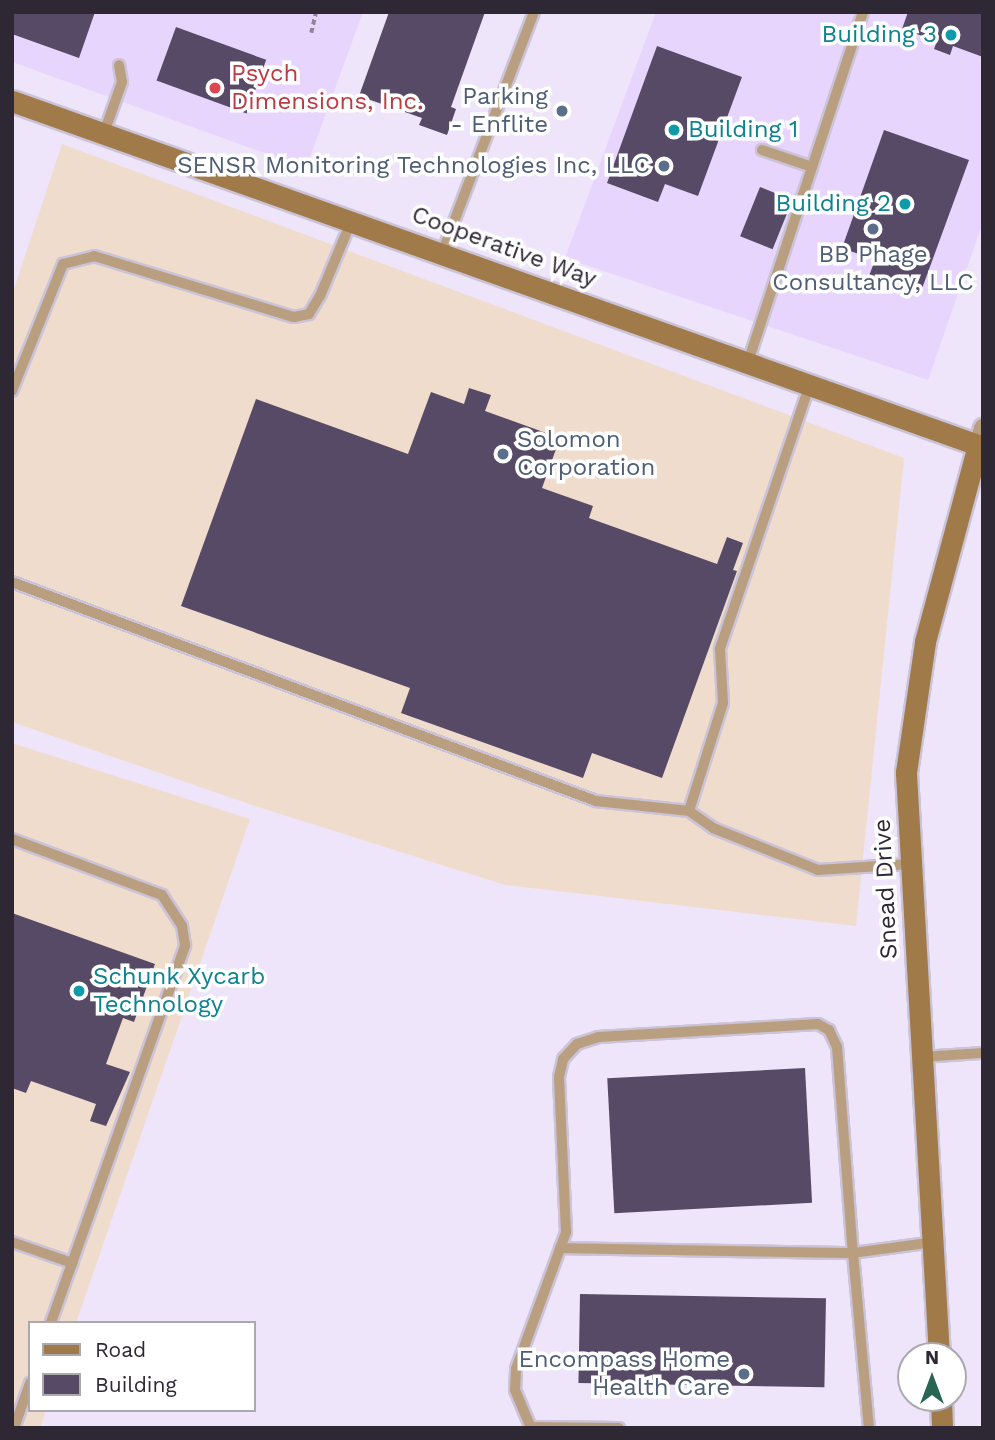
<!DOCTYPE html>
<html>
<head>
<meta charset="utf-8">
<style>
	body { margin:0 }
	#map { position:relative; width:995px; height:1440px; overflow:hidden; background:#eee5fa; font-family:"Work Sans",sans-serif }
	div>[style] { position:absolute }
	.built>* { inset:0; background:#e7d5fe }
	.industrial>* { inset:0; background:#f0dccd }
	.building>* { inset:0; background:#574a66; transform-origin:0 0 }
	.path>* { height:3.5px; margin-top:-1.75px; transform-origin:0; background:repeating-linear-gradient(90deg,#8e8697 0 5px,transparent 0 8.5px) }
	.roads { filter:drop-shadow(2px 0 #cbc3d7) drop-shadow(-2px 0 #cbc3d7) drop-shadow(0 2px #cbc3d7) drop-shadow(0 -2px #cbc3d7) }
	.lane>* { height:10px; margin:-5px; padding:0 5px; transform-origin:5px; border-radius:5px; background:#b99f7f }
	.street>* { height:19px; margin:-9.5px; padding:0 9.5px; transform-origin:9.5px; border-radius:9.5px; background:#b99f7f }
	.secondary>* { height:21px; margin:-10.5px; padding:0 10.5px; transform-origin:10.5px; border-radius:10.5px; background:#a07a49 }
	.dots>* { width:19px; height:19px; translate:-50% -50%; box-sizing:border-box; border:4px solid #fff; border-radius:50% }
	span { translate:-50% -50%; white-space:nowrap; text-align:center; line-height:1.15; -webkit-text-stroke:7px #fff; paint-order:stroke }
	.culture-label { font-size:24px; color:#0d838f }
	.right { translate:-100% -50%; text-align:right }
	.left { translate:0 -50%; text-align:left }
	.health-label { font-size:24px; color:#be3a42 }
	.service-label { font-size:24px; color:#4e5e75 }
	.street-label { font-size:24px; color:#2e2835 }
	.frame { position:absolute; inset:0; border:14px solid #2e2835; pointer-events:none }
	.legend { position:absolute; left:28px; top:1321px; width:228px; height:91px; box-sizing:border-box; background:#fff; border:2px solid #aba9ae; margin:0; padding:9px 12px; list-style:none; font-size:21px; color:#2e2835 }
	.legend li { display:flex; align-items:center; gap:14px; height:35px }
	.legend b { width:35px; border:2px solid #aba9ae }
	.north { position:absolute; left:897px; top:1342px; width:70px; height:70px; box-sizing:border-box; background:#fff; border:2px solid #aba9ae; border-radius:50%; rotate:0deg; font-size:19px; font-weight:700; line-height:28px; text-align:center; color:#2e2835 }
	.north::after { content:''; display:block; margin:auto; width:24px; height:32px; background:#286653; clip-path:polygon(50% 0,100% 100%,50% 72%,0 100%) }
</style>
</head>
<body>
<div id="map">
	<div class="built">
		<div style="clip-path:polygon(12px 12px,363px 12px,306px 168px,12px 62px)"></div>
		<div style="clip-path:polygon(656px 12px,983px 12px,983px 222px,928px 380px,565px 258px)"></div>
	</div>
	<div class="industrial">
		<div style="clip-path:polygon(62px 144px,904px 458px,856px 926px,505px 885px,255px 806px,12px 722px,12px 295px)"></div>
		<div style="clip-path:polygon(12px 743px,250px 819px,76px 1323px,30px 1323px,30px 1410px,46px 1410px,40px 1428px,12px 1428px)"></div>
	</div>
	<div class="building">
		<div style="clip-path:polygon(12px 12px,95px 12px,79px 58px,12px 34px)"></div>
		<div style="clip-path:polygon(389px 12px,485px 12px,451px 107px,456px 109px,447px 135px,419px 125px,422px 118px,359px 96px)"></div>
		<div style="clip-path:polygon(908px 12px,983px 12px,983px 57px,953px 46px,950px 55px,934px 49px,937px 41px,902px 29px)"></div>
		<div style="left:176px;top:27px;width:96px;height:57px;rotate:20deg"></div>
		<div style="clip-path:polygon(657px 46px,742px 77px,698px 196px,665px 184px,658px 202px,607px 183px)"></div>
		<div style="clip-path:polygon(884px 130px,969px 160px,920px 294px,869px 276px,875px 260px,842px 248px)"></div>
		<div style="left:760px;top:187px;width:35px;height:53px;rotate:22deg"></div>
		<div style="clip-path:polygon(469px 388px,491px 395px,485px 411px,560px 438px,542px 488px,593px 506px,589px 518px,717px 564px,727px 537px,743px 543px,733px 570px,737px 571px,662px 778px,592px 753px,583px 778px,401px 713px,410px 688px,181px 606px,256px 399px,408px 454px,431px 392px,464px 404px)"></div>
		<div style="clip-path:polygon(12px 913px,155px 964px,134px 1022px,123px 1018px,106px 1064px,130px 1072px,106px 1126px,90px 1121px,96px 1104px,31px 1081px,26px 1093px,12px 1088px)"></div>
		<div style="left:805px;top:1068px;width:135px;height:198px;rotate:87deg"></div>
		<div style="left:580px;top:1294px;width:246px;height:89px;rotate:1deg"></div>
	</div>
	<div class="path">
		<div style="left:311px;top:33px;width:22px;rotate:-77deg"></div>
	</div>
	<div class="roads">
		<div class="lane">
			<div style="left:104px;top:133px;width:54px;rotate:-70.6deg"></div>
			<div style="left:122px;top:82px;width:17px;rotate:-100deg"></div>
			<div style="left:762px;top:150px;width:53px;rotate:18.8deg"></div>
			<div style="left:442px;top:253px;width:258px;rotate:-69.1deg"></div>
			<div style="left:748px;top:362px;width:368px;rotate:-71.8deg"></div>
			<div style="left:810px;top:384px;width:280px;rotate:108.8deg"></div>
			<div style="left:720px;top:649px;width:54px;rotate:86.8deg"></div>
			<div style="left:723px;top:703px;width:113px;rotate:107.5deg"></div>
			<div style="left:689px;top:811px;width:29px;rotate:35deg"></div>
			<div style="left:713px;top:828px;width:113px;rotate:21.8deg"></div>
			<div style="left:818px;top:870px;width:92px;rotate:-3.7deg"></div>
			<div style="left:12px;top:391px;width:137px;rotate:-68.1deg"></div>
			<div style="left:63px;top:264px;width:32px;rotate:-14deg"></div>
			<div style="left:94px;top:256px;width:209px;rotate:17deg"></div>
			<div style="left:294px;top:317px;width:15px;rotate:-11deg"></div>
			<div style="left:309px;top:314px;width:21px;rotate:-59deg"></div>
			<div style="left:320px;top:296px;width:80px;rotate:-67.3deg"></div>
			<div style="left:12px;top:582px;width:624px;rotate:20.56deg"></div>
			<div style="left:596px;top:801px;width:94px;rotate:6.1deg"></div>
			<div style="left:12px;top:839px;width:160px;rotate:20.5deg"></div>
			<div style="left:162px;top:895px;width:37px;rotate:57deg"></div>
			<div style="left:182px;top:926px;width:20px;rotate:81deg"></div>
			<div style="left:185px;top:946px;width:400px;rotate:109.6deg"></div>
			<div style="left:922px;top:1057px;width:61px;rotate:-3.8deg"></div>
			<div style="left:12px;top:1242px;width:64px;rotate:19.3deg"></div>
			<div style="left:560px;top:1248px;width:293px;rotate:1deg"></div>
			<div style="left:853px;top:1253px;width:176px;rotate:84.8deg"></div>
			<div style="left:531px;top:1427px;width:88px;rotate:0.7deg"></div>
			<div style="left:14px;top:1428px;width:48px;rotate:-70.4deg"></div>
			<div style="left:531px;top:1428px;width:41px;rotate:-112.8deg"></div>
			<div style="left:515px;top:1390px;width:21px;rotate:-87deg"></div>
			<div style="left:516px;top:1369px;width:146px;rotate:-69.9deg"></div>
			<div style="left:566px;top:1232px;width:155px;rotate:-92.6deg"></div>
			<div style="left:559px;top:1077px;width:18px;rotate:-77deg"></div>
			<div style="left:563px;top:1059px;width:21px;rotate:-47deg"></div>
			<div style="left:577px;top:1044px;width:22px;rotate:-18deg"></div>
			<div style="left:598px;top:1037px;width:220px;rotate:-3.4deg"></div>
			<div style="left:818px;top:1024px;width:13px;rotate:29deg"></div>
			<div style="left:829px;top:1030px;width:19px;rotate:65deg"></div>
			<div style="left:837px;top:1047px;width:207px;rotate:85.6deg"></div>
			<div style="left:853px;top:1253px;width:82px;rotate:-7.7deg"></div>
		</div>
		<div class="street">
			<div style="left:978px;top:445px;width:18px;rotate:-74deg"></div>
		</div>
		<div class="secondary">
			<div style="left:12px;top:101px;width:1025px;rotate:19.6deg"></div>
			<div style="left:978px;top:445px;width:204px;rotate:105.1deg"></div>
			<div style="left:925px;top:642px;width:132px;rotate:98.3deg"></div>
			<div style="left:906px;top:773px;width:584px;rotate:86.76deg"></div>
			<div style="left:941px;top:1398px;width:30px;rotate:88deg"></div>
		</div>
	</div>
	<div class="dots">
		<div style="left:951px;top:35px;background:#0f9aa8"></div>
		<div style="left:215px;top:88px;background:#e0444e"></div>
		<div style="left:562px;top:111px;background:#5c6f8a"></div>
		<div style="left:674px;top:130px;background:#0f9aa8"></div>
		<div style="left:664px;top:166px;background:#5c6f8a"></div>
		<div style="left:905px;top:204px;background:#0f9aa8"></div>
		<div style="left:873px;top:229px;background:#5c6f8a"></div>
		<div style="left:503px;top:454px;background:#5c6f8a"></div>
		<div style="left:79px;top:991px;background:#0f9aa8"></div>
		<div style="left:744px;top:1374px;background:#5c6f8a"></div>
	</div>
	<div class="culture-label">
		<span class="right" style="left:937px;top:35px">Building 3</span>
		<span class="left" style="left:688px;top:130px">Building 1</span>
		<span class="right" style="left:891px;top:204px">Building 2</span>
		<span class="left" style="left:93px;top:991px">Schunk Xycarb<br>Technology</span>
	</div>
	<div class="health-label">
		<span class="left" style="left:231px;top:88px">Psych<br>Dimensions, Inc.</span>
	</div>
	<div class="service-label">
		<span class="right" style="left:548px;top:111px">Parking<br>- Enflite</span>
		<span class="right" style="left:650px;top:166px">SENSR Monitoring Technologies Inc, LLC</span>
		<span style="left:873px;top:269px">BB Phage<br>Consultancy, LLC</span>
		<span class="left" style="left:517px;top:454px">Solomon<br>Corporation</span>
		<span class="right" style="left:730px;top:1374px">Encompass Home<br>Health Care</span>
	</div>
	<div class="street-label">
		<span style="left:504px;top:247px;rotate:20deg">Cooperative Way</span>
		<span style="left:886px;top:889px;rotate:-93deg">Snead Drive</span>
	</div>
	<div class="frame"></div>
	<ul class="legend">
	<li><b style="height:9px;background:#a07a49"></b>Road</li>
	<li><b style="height:19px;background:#574a66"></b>Building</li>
	</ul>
	<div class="north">N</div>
</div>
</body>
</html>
